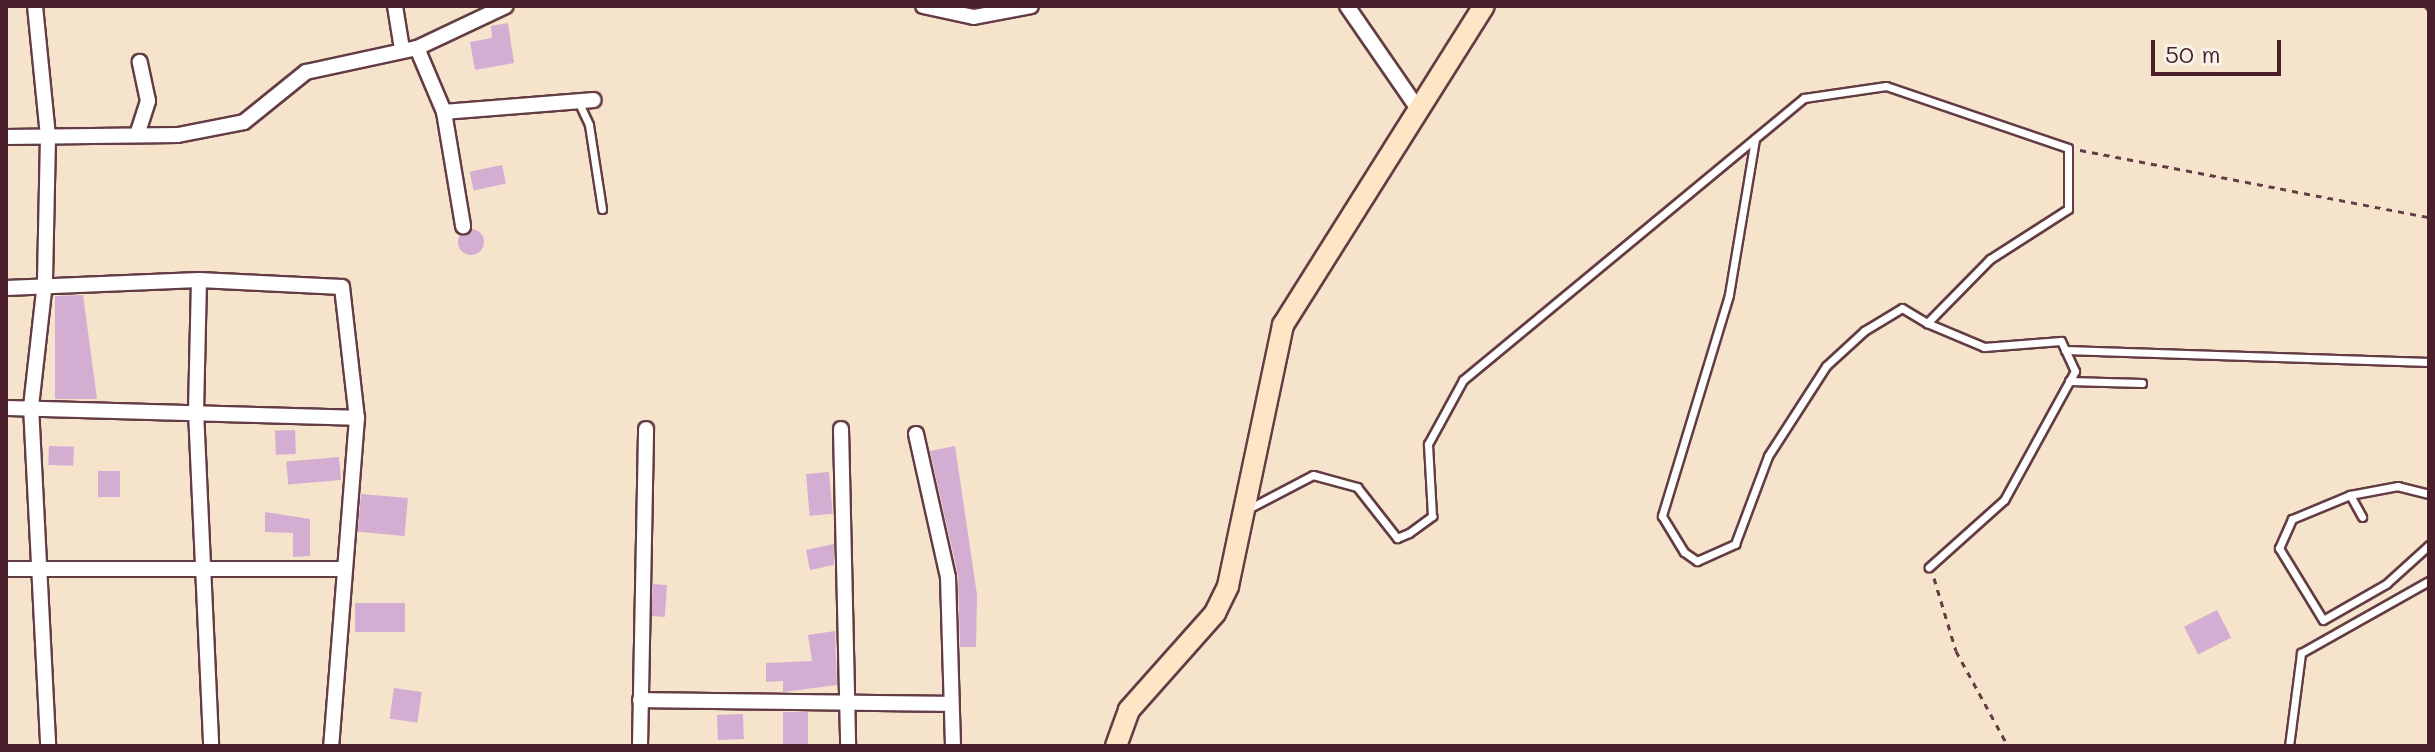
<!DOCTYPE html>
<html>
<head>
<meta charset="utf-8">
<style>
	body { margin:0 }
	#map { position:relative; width:2435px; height:752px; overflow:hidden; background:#f5e3cc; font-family:Mali,sans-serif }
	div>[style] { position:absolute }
	.building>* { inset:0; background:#d4add2; transform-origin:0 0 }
	.round { border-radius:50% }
	.path>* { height:3px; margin-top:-1.5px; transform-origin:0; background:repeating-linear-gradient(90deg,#643c43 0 6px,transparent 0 12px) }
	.roads { filter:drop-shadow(2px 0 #643c43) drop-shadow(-2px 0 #643c43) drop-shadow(0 2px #643c43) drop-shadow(0 -2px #643c43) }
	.lane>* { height:7px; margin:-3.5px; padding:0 3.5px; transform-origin:3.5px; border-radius:3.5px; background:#fff }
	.street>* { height:14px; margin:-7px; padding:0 7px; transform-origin:7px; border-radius:7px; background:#fff }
	.secondary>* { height:20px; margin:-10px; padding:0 10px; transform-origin:10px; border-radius:10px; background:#fee5c5 }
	span { translate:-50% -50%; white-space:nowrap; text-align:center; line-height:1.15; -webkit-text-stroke:8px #f7f3e8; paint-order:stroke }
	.frame { position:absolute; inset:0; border:8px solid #4a1f2b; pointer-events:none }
	.scale { position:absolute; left:2151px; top:40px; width:130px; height:36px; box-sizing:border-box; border:4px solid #4a1f2b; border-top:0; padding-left:10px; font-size:24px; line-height:28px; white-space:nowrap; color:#4a1f2b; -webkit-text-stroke:6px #f7f3e8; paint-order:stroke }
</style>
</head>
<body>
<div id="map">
	<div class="building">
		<div style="clip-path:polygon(508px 23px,514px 63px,475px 70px,470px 42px,492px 38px,491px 26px)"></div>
		<div style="left:502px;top:165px;width:19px;height:33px;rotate:78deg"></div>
		<div class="round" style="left:458px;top:229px;width:26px;height:26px"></div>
		<div style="clip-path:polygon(83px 295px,97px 399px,55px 399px,55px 296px)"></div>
		<div style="left:295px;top:430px;width:24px;height:20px;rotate:88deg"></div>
		<div style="left:49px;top:446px;width:25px;height:19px;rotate:2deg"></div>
		<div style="clip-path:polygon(955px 446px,977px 595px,976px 647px,960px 647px,958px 575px,930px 451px)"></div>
		<div style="left:339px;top:457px;width:23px;height:53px;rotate:85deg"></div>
		<div style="left:98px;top:471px;width:22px;height:26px"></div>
		<div style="left:829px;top:472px;width:42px;height:23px;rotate:85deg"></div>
		<div style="left:361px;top:494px;width:47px;height:38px;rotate:5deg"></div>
		<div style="clip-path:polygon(265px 512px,310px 519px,310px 556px,293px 557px,293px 533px,265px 532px)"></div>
		<div style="clip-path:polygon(834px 544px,834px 565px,810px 570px,806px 550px)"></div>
		<div style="left:653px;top:584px;width:14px;height:32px;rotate:4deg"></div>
		<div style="left:355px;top:603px;width:50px;height:29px"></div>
		<div style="left:2217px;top:610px;width:31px;height:37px;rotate:63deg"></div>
		<div style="clip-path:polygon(835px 631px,837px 685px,783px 692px,783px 681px,766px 682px,766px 663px,812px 661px,808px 635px)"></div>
		<div style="left:394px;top:688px;width:28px;height:31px;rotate:8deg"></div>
		<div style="left:783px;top:712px;width:25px;height:34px"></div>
		<div style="left:743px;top:714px;width:25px;height:26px;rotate:88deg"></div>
	</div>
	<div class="path">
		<div style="left:2425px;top:6px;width:6px;rotate:51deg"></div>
		<div style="left:2080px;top:150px;width:355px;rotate:10.9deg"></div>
		<div style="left:1934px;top:578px;width:76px;rotate:73.2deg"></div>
		<div style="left:1956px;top:651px;width:108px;rotate:61.3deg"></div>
	</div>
	<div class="roads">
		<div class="lane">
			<div style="left:578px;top:101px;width:26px;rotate:65deg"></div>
			<div style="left:589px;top:125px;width:85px;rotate:81.2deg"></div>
			<div style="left:1755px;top:139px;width:158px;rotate:99.5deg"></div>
			<div style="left:1729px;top:295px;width:231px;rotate:106.9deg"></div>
			<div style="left:1662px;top:516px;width:42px;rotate:58.6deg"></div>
			<div style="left:1684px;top:552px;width:16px;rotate:35deg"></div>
			<div style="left:1697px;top:561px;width:42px;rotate:-24.1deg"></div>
			<div style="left:1735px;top:544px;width:94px;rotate:-69.4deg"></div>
			<div style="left:1768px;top:456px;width:107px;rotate:-57.2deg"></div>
			<div style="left:1826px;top:366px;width:52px;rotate:-42.6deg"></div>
			<div style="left:1864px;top:331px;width:44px;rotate:-31.2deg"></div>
			<div style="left:1902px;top:308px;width:29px;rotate:31deg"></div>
			<div style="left:2065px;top:350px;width:364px;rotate:1.9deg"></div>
			<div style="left:2069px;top:381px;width:73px;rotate:1.6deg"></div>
			<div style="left:2429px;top:494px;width:32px;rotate:-166deg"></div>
			<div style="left:2398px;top:486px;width:49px;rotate:169.4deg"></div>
			<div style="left:2350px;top:495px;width:63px;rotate:157.5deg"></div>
			<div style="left:2292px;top:519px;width:32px;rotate:114deg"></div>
			<div style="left:2279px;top:548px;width:84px;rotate:58.6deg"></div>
			<div style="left:2323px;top:620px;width:73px;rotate:-29.7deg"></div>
			<div style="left:2386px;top:584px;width:58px;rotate:-42.2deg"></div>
			<div style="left:2350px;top:495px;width:25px;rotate:61deg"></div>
			<div style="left:1248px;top:509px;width:73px;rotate:-27.6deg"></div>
			<div style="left:1313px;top:475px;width:46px;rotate:15.3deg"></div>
			<div style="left:1357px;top:487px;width:65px;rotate:51.9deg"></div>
			<div style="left:1397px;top:538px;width:13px;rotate:-23deg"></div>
			<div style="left:1409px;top:533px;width:29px;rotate:-36deg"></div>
			<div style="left:1432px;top:516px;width:72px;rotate:-93.2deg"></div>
			<div style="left:1428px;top:444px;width:73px;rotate:-61.3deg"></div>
			<div style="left:1463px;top:380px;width:442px;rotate:-39.6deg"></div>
			<div style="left:1804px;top:98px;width:83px;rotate:-8.3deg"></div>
			<div style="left:1886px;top:86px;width:192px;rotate:18.8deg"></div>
			<div style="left:2068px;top:148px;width:61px;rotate:90deg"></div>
			<div style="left:2068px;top:209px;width:93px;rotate:147.3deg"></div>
			<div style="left:1990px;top:259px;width:90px;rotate:134.5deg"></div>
			<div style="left:1927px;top:323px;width:62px;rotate:22.8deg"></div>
			<div style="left:1984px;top:347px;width:77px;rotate:-4.5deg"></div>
			<div style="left:2061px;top:341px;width:33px;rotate:65deg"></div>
			<div style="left:2075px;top:371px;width:147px;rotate:118.8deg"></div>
			<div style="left:2004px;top:500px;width:101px;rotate:138.2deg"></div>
			<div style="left:2289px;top:746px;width:94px;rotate:-82.6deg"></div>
			<div style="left:2301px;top:653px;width:147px;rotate:-29.4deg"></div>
		</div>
		<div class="street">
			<div style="left:35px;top:6px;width:132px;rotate:84.3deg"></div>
			<div style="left:48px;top:137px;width:145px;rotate:91.2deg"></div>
			<div style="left:45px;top:282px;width:125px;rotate:96.4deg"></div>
			<div style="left:31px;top:406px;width:340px;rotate:87.1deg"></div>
			<div style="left:395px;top:6px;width:44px;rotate:80.8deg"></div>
			<div style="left:923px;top:6px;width:52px;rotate:12.2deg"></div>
			<div style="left:974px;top:17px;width:58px;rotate:-10.9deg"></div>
			<div style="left:1347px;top:6px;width:121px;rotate:55.4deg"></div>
			<div style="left:417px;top:48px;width:69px;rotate:67.1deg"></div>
			<div style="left:444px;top:112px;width:116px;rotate:80.5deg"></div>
			<div style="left:444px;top:112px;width:150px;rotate:-4.6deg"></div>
			<div style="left:137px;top:135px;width:36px;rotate:-72deg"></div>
			<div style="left:148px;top:101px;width:40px;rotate:-102deg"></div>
			<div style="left:6px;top:137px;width:172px;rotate:-0.7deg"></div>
			<div style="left:178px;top:135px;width:67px;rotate:-11.1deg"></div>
			<div style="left:244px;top:122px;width:80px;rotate:-38.9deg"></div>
			<div style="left:306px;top:72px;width:114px;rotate:-12.2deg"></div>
			<div style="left:417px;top:48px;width:98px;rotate:-25.3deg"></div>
			<div style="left:199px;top:280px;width:131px;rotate:91.3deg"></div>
			<div style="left:196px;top:411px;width:335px;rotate:87.4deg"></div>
			<div style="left:6px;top:288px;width:193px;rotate:-2.4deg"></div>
			<div style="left:199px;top:280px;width:143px;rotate:2.8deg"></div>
			<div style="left:342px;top:287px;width:132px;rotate:83.5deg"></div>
			<div style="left:6px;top:408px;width:351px;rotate:1.6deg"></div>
			<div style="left:357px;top:418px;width:329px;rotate:94.5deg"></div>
			<div style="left:841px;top:429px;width:317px;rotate:88.7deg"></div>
			<div style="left:916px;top:434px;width:147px;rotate:77.4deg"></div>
			<div style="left:948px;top:577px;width:169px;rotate:88.3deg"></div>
			<div style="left:6px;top:569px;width:339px"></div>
			<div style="left:640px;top:700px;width:311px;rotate:0.7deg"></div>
			<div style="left:640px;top:746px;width:317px;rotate:-88.9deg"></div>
		</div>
		<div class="secondary">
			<div style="left:1116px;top:746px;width:38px;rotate:-70deg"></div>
			<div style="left:1129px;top:710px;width:130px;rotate:-48.4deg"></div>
			<div style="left:1215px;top:613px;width:30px;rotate:-64deg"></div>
			<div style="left:1228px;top:586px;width:267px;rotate:-78.1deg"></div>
			<div style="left:1283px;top:325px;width:377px;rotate:-57.8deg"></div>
		</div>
	</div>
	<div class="frame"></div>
	<div class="scale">50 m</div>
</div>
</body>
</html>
